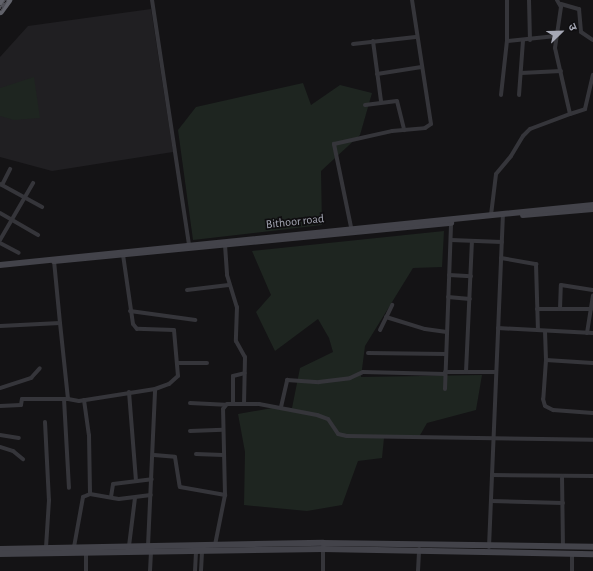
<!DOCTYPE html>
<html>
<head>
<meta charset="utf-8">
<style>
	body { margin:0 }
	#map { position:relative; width:593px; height:571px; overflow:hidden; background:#141315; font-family:"Alegreya Sans","Noto Sans Devanagari",sans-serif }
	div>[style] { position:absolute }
	.built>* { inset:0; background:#201f22 }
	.green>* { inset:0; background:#1e2520 }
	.street>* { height:4px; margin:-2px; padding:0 2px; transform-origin:2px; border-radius:2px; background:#35353a }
	.secondary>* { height:5.5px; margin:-2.75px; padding:0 2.75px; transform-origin:2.75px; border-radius:2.75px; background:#43434a }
	.highway>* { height:7px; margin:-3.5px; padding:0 3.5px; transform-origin:3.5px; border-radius:3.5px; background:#61626a }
	.rail>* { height:3px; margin-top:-1.5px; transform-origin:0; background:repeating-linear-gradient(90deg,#0f0e10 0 4.5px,#4c4c53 0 9px); box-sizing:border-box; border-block:1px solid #4c4c53 }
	span { translate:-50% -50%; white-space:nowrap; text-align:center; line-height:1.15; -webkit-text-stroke:3.5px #0f0e10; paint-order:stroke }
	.street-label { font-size:12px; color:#a6a8b5 }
	.north { position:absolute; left:541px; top:12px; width:40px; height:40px; -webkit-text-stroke:3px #0f0e10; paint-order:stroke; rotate:67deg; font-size:11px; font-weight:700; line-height:16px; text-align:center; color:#a6a8b5 }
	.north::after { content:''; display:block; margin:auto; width:14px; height:18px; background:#a6a8b5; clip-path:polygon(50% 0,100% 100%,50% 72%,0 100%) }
</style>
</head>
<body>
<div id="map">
	<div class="built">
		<div style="clip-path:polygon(151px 9px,173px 152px,52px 171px,0 157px,0 57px,28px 26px)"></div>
	</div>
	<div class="green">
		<div style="clip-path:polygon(34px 77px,40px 118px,14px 120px,0 116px,0 88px)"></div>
		<div style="clip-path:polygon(303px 83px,311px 105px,340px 85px,372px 93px,360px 135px,321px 171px,322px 225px,193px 240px,178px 130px,196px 107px)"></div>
		<div style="clip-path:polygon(444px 231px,442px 267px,413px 268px,365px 346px,361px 377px,482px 375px,476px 410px,427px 423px,419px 437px,384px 438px,382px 458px,358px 461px,342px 505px,307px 511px,244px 505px,245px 452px,238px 414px,278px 407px,292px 408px,300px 368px,333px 352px,329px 338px,318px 319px,275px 351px,256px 312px,271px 295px,252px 251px)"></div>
	</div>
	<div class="street">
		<div style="left:152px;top:0;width:247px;rotate:81.4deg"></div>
		<div style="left:529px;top:0;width:40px;rotate:88.6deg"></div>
		<div style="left:561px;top:4px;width:19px;rotate:16deg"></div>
		<div style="left:579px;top:9px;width:23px;rotate:85deg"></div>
		<div style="left:581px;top:32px;width:14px;rotate:34deg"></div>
		<div style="left:373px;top:41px;width:61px;rotate:82.4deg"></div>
		<div style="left:507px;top:41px;width:49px;rotate:-5.8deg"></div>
		<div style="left:353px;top:44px;width:63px;rotate:-6.3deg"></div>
		<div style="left:521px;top:73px;width:40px;rotate:-2.9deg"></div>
		<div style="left:377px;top:74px;width:45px;rotate:-9deg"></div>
		<div style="left:501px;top:95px;width:54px;rotate:-83.7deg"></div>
		<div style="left:507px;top:41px;width:41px;rotate:-90deg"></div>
		<div style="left:519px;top:95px;width:55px;rotate:-85.8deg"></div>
		<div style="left:365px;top:105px;width:32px;rotate:-7deg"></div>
		<div style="left:397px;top:101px;width:30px;rotate:76deg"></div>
		<div style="left:570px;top:114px;width:16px;rotate:-18deg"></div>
		<div style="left:585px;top:109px;width:35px;rotate:-77deg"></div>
		<div style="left:0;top:184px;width:48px;rotate:28.7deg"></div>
		<div style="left:2px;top:185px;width:18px;rotate:-63deg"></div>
		<div style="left:0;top:213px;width:44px;rotate:30.1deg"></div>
		<div style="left:491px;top:215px;width:41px;rotate:-83deg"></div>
		<div style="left:496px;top:174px;width:23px;rotate:-50deg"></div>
		<div style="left:511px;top:156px;width:23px;rotate:-59deg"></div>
		<div style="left:523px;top:136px;width:10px;rotate:-45deg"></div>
		<div style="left:530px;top:129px;width:43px;rotate:-20.6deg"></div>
		<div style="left:570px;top:114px;width:68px;rotate:-102.8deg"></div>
		<div style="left:555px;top:48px;width:41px;rotate:-81.7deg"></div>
		<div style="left:561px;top:7px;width:8px;rotate:-120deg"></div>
		<div style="left:351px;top:227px;width:85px;rotate:-101.6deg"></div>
		<div style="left:334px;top:144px;width:59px;rotate:-12.6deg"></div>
		<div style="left:392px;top:131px;width:33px;rotate:-5deg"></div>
		<div style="left:425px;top:128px;width:7px;rotate:-34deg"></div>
		<div style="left:431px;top:124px;width:125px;rotate:-98.7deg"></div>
		<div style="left:0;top:240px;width:66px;rotate:-59.9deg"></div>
		<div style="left:451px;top:240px;width:51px;rotate:2.2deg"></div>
		<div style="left:0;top:243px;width:21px;rotate:28deg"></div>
		<div style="left:225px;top:245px;width:30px;rotate:86deg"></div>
		<div style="left:227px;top:275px;width:34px;rotate:73deg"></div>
		<div style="left:237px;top:307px;width:34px;rotate:92deg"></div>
		<div style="left:236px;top:341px;width:18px;rotate:61deg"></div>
		<div style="left:245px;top:357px;width:46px;rotate:91.2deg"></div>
		<div style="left:501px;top:258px;width:36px;rotate:10deg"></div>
		<div style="left:536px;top:264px;width:66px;rotate:88.3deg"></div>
		<div style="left:449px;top:275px;width:22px;rotate:3deg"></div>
		<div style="left:187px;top:290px;width:42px;rotate:-6.8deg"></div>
		<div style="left:448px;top:297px;width:22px;rotate:5deg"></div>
		<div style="left:537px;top:309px;width:54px"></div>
		<div style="left:560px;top:309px;width:24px;rotate:-88deg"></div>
		<div style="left:561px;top:285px;width:32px;rotate:9deg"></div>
		<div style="left:130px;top:311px;width:66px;rotate:7.9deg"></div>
		<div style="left:386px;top:317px;width:41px;rotate:17.1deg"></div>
		<div style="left:425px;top:329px;width:22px;rotate:8deg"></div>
		<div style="left:0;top:326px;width:60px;rotate:-2.9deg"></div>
		<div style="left:60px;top:323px;width:62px;rotate:-95.5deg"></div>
		<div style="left:498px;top:328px;width:95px;rotate:3deg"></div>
		<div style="left:380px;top:330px;width:28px;rotate:-64deg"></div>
		<div style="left:545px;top:331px;width:29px;rotate:88deg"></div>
		<div style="left:546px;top:360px;width:39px;rotate:94deg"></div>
		<div style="left:543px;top:399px;width:7px;rotate:74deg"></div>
		<div style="left:545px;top:406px;width:9px;rotate:27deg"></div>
		<div style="left:553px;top:410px;width:40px;rotate:4.3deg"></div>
		<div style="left:587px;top:333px;width:38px;rotate:-81deg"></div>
		<div style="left:368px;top:353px;width:78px;rotate:0.7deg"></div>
		<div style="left:546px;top:360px;width:47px;rotate:3.7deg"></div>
		<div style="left:178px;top:363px;width:29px"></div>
		<div style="left:445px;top:372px;width:51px"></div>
		<div style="left:466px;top:372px;width:131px;rotate:-87.4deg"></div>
		<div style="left:0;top:388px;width:33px;rotate:-18deg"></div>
		<div style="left:31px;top:378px;width:13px;rotate:-48deg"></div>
		<div style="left:445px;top:389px;width:166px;rotate:-87.9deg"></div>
		<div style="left:129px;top:392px;width:89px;rotate:85.5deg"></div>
		<div style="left:64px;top:399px;width:89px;rotate:86.8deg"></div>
		<div style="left:68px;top:399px;width:11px;rotate:10deg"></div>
		<div style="left:79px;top:401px;width:77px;rotate:-9deg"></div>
		<div style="left:155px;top:389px;width:15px;rotate:-20deg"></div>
		<div style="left:169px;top:384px;width:12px;rotate:-42deg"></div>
		<div style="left:178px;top:376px;width:46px;rotate:-95deg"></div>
		<div style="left:174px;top:330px;width:37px;rotate:-178deg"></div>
		<div style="left:137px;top:329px;width:6px;rotate:-129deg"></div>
		<div style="left:133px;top:324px;width:70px;rotate:-98.2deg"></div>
		<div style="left:84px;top:400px;width:35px;rotate:82deg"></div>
		<div style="left:89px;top:435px;width:59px;rotate:89deg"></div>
		<div style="left:90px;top:494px;width:29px;rotate:10deg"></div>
		<div style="left:119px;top:499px;width:32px;rotate:-7deg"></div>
		<div style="left:190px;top:403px;width:35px;rotate:3deg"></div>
		<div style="left:233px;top:403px;width:27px;rotate:-90deg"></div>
		<div style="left:233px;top:376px;width:12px;rotate:-14deg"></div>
		<div style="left:0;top:406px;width:21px;rotate:-3deg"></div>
		<div style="left:21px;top:405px;width:6px;rotate:-81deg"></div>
		<div style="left:22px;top:399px;width:46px"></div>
		<div style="left:68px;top:399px;width:76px;rotate:-96deg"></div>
		<div style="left:281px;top:407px;width:28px;rotate:-77deg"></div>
		<div style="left:287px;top:380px;width:32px;rotate:4deg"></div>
		<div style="left:319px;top:382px;width:31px;rotate:-7deg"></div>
		<div style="left:350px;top:378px;width:14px;rotate:-25deg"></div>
		<div style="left:363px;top:372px;width:82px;rotate:1.4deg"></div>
		<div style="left:45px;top:422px;width:78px;rotate:87.1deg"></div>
		<div style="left:49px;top:500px;width:48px;rotate:93.6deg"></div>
		<div style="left:190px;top:431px;width:33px;rotate:-2deg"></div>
		<div style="left:0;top:435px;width:19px;rotate:9deg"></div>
		<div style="left:0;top:447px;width:14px;rotate:17deg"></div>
		<div style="left:13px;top:451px;width:13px;rotate:39deg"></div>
		<div style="left:196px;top:454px;width:27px;rotate:2deg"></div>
		<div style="left:154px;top:455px;width:21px;rotate:5deg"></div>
		<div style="left:175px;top:457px;width:30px;rotate:81deg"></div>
		<div style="left:180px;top:487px;width:46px;rotate:10.1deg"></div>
		<div style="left:492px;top:475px;width:101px;rotate:0.6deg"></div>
		<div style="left:562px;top:476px;width:71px;rotate:89.2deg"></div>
		<div style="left:111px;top:497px;width:13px;rotate:-81deg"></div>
		<div style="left:113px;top:484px;width:39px;rotate:-7deg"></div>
		<div style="left:491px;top:501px;width:72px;rotate:1.6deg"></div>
		<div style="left:215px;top:545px;width:51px;rotate:-78.7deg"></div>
		<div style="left:225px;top:495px;width:86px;rotate:-91.3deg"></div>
		<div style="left:223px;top:409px;width:6px;rotate:-51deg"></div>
		<div style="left:227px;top:404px;width:32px"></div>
		<div style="left:259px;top:404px;width:59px;rotate:10.7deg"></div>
		<div style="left:317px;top:415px;width:12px;rotate:20deg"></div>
		<div style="left:328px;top:419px;width:18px;rotate:56deg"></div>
		<div style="left:338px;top:434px;width:9px;rotate:13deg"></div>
		<div style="left:347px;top:436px;width:246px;rotate:0.9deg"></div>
		<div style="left:129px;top:546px;width:48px;rotate:-82.9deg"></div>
		<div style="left:148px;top:546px;width:157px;rotate:-87.4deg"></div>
		<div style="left:74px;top:547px;width:51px;rotate:-79.8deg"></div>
		<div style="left:83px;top:497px;width:8px;rotate:-23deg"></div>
		<div style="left:489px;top:547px;width:333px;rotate:-87.6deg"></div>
		<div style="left:323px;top:548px;width:23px;rotate:90deg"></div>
		<div style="left:86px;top:552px;width:19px;rotate:90deg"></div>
		<div style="left:150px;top:571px;width:19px;rotate:-87deg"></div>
		<div style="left:195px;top:571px;width:22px;rotate:-87deg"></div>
		<div style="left:201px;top:571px;width:22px;rotate:-87deg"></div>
		<div style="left:418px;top:571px;width:22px;rotate:-87deg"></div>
		<div style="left:572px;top:571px;width:18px;rotate:-90deg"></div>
	</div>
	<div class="secondary">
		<div style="left:523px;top:215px;width:70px;rotate:-4.9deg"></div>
		<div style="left:54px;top:261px;width:399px;rotate:-5.5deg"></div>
		<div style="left:0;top:265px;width:596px;rotate:-5.78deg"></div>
		<div style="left:0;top:549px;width:323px;rotate:-1.1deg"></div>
		<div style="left:323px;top:543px;width:270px;rotate:0.8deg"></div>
		<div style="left:0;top:554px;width:323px;rotate:-0.9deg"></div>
		<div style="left:323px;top:549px;width:270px;rotate:1.1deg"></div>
	</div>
	<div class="highway">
		<div style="left:0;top:1px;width:1px;rotate:-45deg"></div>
		<div style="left:0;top:11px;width:14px;rotate:-54deg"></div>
	</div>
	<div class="rail">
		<div style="left:0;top:10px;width:12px;rotate:-59deg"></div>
	</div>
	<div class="street-label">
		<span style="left:295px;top:222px;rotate:-6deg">Bithoor road</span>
	</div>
	<div class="north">उ</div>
</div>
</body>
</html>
